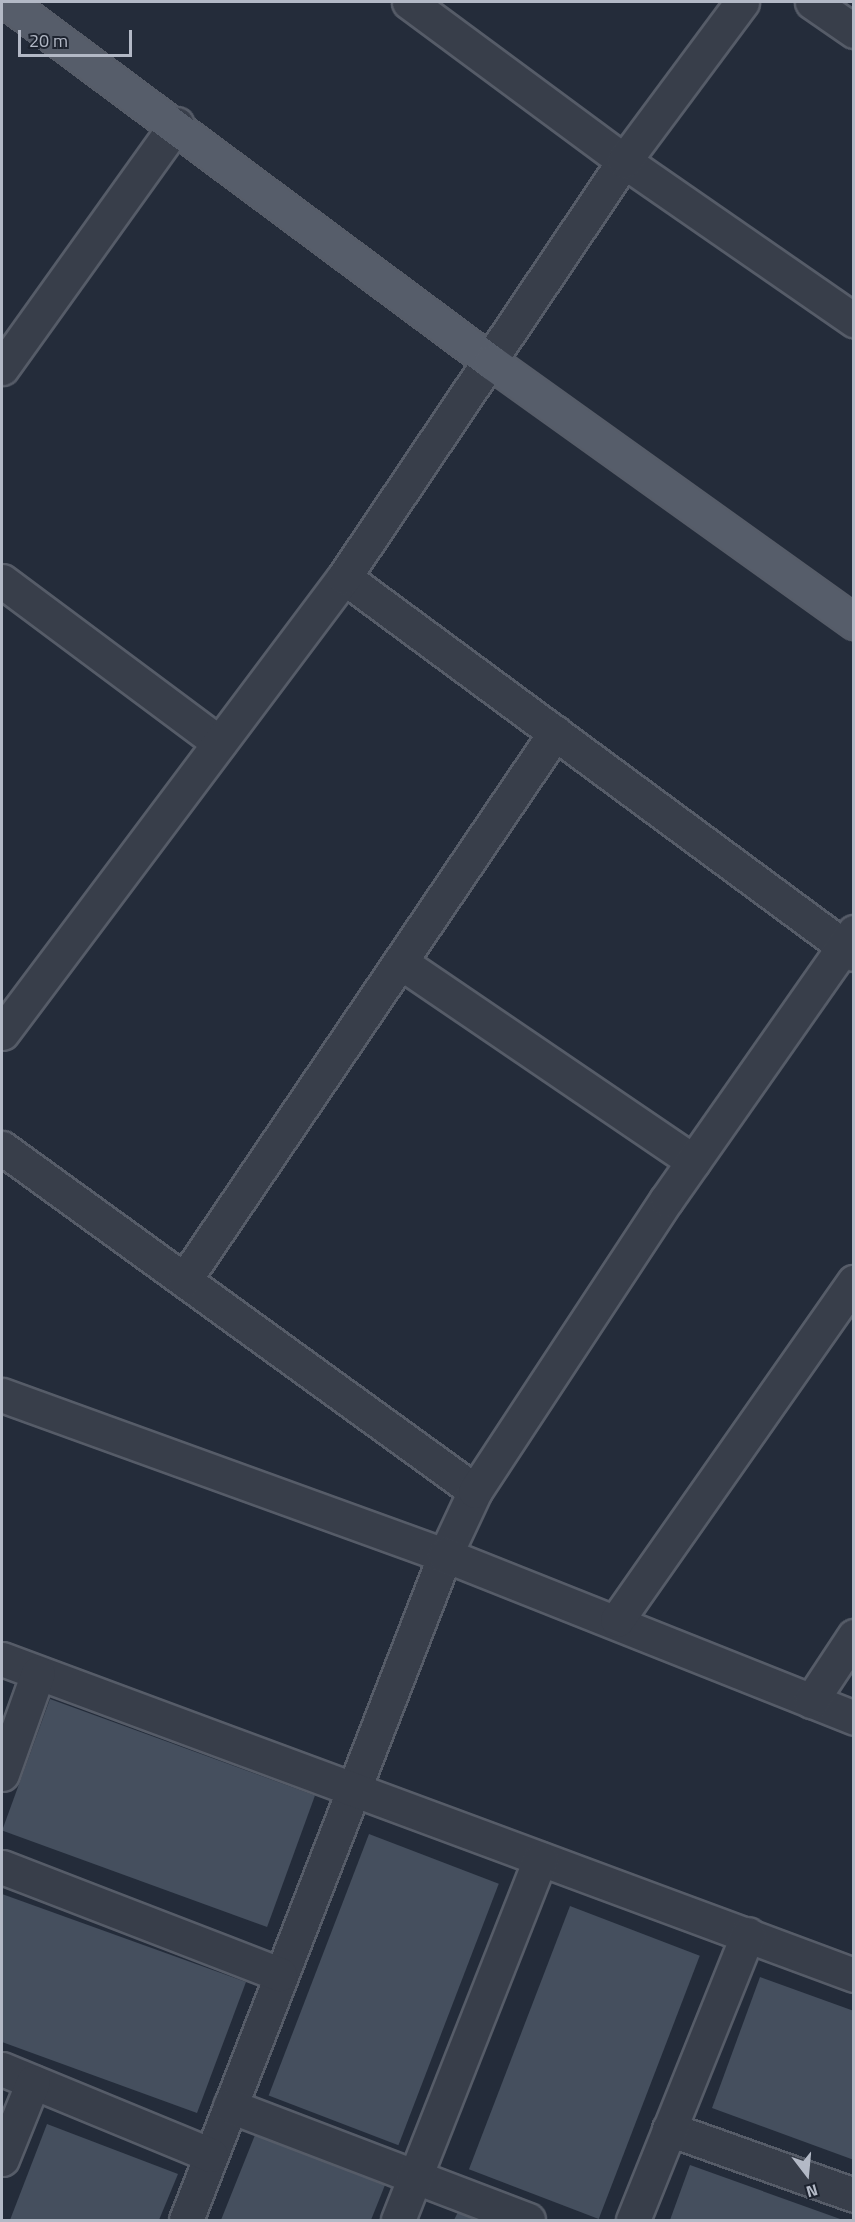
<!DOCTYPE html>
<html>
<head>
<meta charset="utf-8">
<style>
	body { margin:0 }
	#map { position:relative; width:855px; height:2222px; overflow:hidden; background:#242c3a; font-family:"Titillium Web",sans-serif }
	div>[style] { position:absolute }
	.building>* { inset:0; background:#454f5e; transform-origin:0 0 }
	.roads { filter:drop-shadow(2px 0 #565c68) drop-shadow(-2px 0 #565c68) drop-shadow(0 2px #565c68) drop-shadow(0 -2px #565c68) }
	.minor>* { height:33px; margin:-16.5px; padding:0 16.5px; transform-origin:16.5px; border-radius:16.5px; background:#383e4a }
	.major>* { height:33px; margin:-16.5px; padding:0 16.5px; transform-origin:16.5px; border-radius:16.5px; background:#565d6a }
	span { translate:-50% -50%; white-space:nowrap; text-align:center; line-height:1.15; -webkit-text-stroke:4.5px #1d232f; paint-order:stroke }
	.frame { position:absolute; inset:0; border:3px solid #b3b9c6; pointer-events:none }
	.north { position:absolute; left:777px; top:2144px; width:60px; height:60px; -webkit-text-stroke:4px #1d232f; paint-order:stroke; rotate:164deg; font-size:16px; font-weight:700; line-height:24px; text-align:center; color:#b3b9c6 }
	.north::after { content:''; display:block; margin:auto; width:21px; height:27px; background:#b3b9c6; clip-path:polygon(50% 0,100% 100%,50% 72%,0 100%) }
	.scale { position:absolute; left:18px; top:30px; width:114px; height:27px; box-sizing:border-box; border:3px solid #b3b9c6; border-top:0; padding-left:8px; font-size:18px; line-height:21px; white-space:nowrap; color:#b3b9c6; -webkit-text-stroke:4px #1d232f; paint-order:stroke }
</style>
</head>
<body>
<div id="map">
	<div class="building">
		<div style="left:50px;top:1699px;width:282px;height:140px;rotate:20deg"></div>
		<div style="left:369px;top:1834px;width:139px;height:280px;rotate:21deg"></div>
		<div style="clip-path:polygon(2px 1894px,246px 1982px,197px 2113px,2px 2042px)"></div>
		<div style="left:570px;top:1906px;width:139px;height:282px;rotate:21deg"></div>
		<div style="clip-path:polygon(760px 1977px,854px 2011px,854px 2160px,712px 2108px)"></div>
		<div style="clip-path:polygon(47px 2124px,178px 2174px,159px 2220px,10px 2220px)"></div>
		<div style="clip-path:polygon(255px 2135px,385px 2185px,371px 2220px,221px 2220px)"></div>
		<div style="clip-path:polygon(690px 2165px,843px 2220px,670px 2220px)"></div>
		<div style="clip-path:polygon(458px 2212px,481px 2220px,454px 2220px)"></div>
	</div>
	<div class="roads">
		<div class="minor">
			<div style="left:409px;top:2px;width:267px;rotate:36.5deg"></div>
			<div style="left:624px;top:161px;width:280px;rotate:34.7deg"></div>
			<div style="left:812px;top:2px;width:51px;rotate:34.6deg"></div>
			<div style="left:2px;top:368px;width:300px;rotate:-54.4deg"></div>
			<div style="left:344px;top:577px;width:634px;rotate:36.47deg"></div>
			<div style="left:2px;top:581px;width:271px;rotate:36.7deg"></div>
			<div style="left:403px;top:964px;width:351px;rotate:34.2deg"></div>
			<div style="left:2px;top:1033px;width:570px;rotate:-53.13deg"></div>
			<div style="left:344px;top:577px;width:501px;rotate:-56.06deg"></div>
			<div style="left:624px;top:161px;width:198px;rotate:-53.4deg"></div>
			<div style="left:2px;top:1148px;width:584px;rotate:35.95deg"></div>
			<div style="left:475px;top:1491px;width:71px;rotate:115.1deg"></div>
			<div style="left:445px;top:1555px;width:714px;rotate:111.28deg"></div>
			<div style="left:185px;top:1279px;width:660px;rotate:-55.88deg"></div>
			<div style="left:2px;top:1395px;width:471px;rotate:19.9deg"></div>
			<div style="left:445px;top:1555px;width:440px;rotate:21.7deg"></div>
			<div style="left:475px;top:1491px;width:349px;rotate:-56.7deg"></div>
			<div style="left:667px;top:1199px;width:326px;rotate:-55deg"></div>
			<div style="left:617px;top:1620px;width:413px;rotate:-55deg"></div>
			<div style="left:2px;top:1659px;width:909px;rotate:20.35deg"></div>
			<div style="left:811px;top:1701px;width:78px;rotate:-56.5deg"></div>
			<div style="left:2px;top:1774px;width:107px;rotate:-70.4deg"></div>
			<div style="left:2px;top:1867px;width:298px;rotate:21.1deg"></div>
			<div style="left:2px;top:2069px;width:226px;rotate:22.4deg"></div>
			<div style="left:230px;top:2106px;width:319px;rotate:20.9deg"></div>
			<div style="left:669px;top:2129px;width:196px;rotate:19.6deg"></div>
			<div style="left:2px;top:2159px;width:83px;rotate:-68.1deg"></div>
			<div style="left:398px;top:2220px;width:388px;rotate:-68.5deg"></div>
			<div style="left:633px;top:2220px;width:308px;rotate:-68.1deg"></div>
		</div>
		<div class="major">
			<div style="left:7px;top:2px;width:603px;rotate:36.64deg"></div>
			<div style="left:491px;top:362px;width:447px;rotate:35.6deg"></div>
		</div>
	</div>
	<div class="frame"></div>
	<div class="north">N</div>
	<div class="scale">20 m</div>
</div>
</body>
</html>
